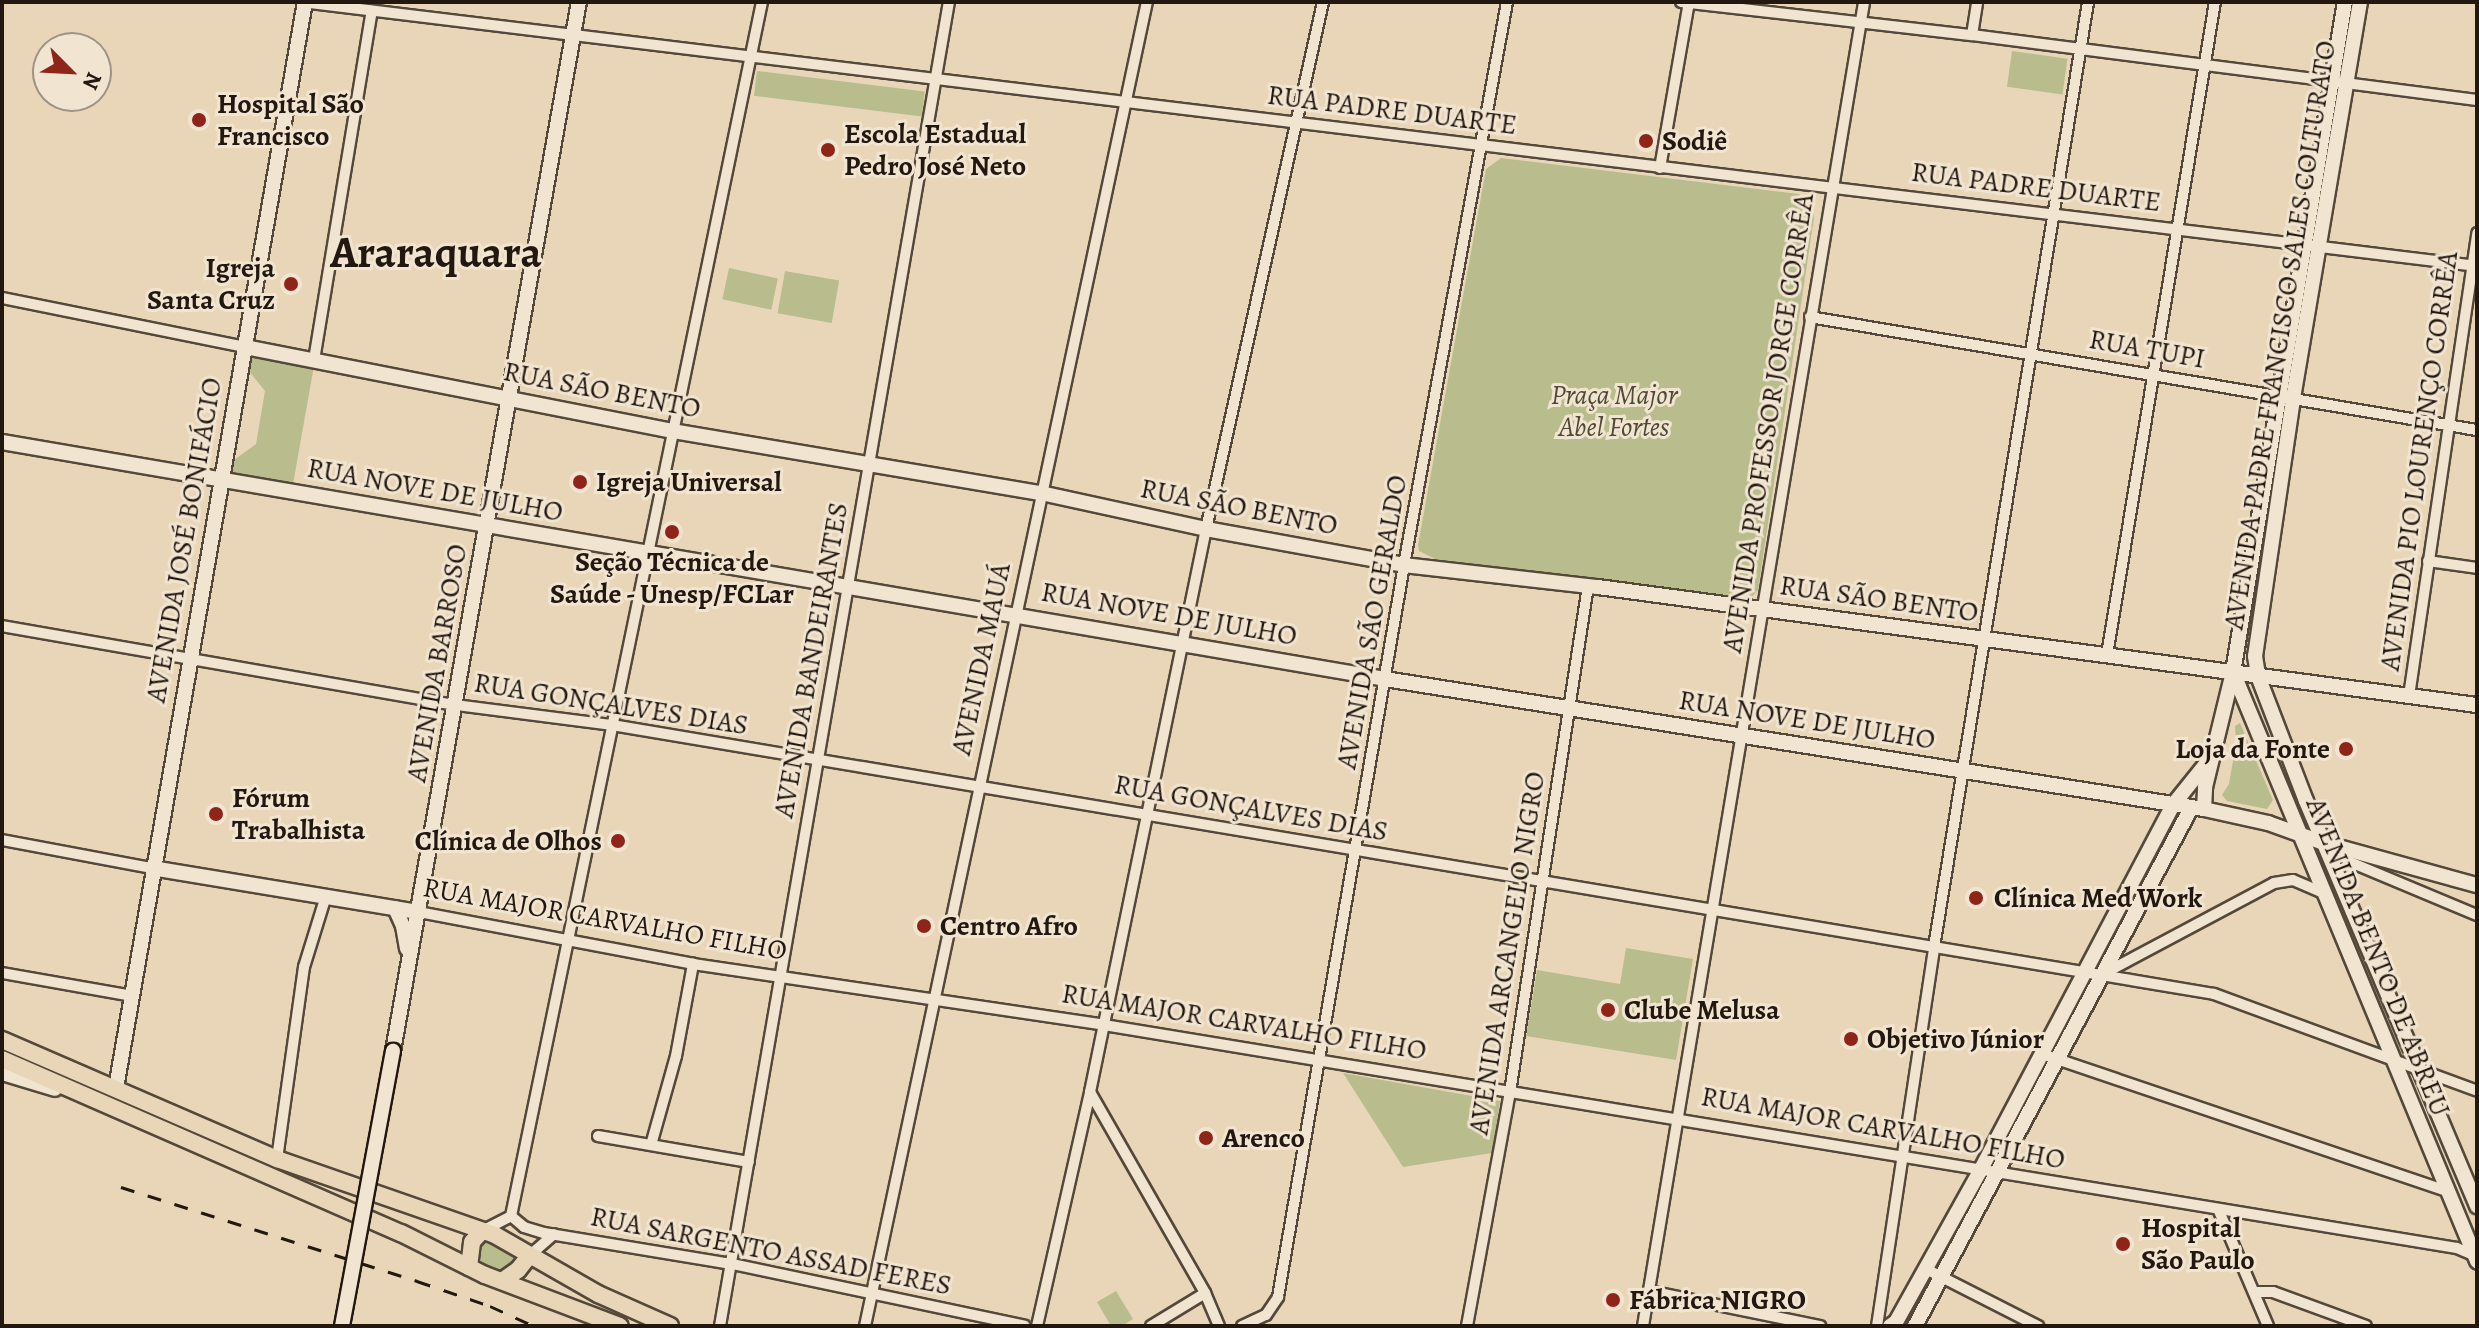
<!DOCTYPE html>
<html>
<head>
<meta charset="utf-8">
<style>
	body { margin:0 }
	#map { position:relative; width:2479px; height:1328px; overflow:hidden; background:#e9d6b8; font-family:Alegreya,serif }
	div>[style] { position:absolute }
	.green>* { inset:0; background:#b9bd8d; transform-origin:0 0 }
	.roads { filter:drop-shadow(2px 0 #54483a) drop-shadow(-2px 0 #54483a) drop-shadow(0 2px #54483a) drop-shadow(0 -2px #54483a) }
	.street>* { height:10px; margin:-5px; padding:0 5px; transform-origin:5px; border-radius:5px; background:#f1e4d1 }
	.secondary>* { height:14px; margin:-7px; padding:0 7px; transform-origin:7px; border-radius:7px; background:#f1e4d1 }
	.primary>* { height:16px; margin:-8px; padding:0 8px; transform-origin:8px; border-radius:8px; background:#e9d6b8 }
	.rail>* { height:3px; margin-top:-1.5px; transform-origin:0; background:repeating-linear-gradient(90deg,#221810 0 14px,transparent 0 28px) }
	.bridges { filter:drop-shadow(2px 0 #221810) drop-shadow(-2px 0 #221810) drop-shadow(0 2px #221810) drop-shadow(0 -2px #221810) }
	.secondary-bridge>* { height:14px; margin:-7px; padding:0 7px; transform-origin:7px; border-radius:7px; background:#f1e4d1 }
	.dots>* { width:22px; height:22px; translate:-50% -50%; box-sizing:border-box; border:4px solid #f1e4d1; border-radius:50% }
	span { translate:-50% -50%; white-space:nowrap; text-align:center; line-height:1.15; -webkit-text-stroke:6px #f1e4d1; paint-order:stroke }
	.poi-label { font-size:28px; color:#221810; font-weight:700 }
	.left { translate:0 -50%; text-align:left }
	.right { translate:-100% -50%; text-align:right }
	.street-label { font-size:28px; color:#221810 }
	.park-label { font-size:28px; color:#4f4a36; font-style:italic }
	.town-label { font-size:44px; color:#221810; font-weight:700 }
	.frame { position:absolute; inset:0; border:4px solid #221810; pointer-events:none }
	.north { position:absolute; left:32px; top:32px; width:80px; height:80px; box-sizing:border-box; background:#f1e4d1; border:2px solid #9e9284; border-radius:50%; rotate:114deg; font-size:22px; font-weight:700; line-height:32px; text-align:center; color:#221810 }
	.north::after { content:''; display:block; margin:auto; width:28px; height:36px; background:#8f2418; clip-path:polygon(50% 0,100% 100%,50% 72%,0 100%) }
</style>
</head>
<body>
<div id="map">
	<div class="green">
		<div style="left:2012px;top:51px;width:56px;height:36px;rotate:8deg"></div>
		<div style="left:757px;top:71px;width:169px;height:25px;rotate:7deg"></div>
		<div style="clip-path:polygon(1501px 158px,1799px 194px,1812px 207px,1814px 218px,1758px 590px,1751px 598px,1435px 559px,1419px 551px,1418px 545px,1486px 169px)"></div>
		<div style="left:729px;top:268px;width:50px;height:32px;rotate:12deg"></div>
		<div style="left:785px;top:271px;width:55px;height:43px;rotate:10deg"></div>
		<div style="clip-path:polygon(252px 356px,314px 366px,293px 484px,231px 473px,234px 460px,256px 444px,265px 391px,249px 371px)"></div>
		<div style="clip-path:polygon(2240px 723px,2273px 800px,2267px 809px,2227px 801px,2222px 795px,2229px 784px,2236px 743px,2235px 726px)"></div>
		<div style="clip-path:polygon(2312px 849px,2324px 858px,2403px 1052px,2398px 1056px)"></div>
		<div style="clip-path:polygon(1626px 948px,1693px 959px,1676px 1060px,1526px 1036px,1537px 970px,1620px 984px)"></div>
		<div style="clip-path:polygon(1343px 1073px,1500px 1101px,1492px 1153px,1403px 1167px)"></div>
		<div style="clip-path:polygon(486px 1242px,510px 1252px,513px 1258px,508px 1269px,498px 1271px,477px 1261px,477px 1248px)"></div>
		<div style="clip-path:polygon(1116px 1291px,1133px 1319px,1122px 1326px,1111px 1326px,1097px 1302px)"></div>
	</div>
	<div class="roads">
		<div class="street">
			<div style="left:302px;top:2px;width:2191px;rotate:6.92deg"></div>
			<div style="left:1681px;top:2px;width:293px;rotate:6.5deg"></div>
			<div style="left:1972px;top:35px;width:509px;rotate:7.33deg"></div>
			<div style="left:1972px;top:35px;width:33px;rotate:-81deg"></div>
			<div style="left:1660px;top:168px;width:169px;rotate:-80.1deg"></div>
			<div style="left:2px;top:298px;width:248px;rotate:11.4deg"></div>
			<div style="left:1810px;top:317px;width:677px;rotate:9.62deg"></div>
			<div style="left:314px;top:360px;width:354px;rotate:-80.6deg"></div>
			<div style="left:2428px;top:561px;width:49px;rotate:8.1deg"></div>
			<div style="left:2px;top:626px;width:461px;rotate:9.9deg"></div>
			<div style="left:456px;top:705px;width:157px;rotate:7.3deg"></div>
			<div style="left:612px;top:725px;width:1624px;rotate:9.53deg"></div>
			<div style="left:2214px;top:994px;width:280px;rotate:20.2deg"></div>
			<div style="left:2107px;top:655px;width:662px;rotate:-80.61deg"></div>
			<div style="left:2409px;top:696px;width:468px;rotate:-81.6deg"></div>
			<div style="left:2px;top:840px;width:153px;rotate:10.6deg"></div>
			<div style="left:2333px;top:849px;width:21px;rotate:37deg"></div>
			<div style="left:2350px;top:862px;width:138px;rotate:22.7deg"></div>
			<div style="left:419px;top:912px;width:279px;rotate:10.7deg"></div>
			<div style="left:693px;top:964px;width:416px;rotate:8.4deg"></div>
			<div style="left:1104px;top:1025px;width:1371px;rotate:9.36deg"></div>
			<div style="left:2457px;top:1248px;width:21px;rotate:23deg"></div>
			<div style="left:2px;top:973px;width:132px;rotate:10deg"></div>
			<div style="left:2103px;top:974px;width:194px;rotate:-28deg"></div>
			<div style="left:2274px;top:883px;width:19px;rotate:-9deg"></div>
			<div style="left:2293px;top:880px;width:34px;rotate:23deg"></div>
			<div style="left:2042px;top:1054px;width:428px;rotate:18.7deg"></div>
			<div style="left:1090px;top:1092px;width:232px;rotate:60.2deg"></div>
			<div style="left:1205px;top:1293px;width:36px;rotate:67deg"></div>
			<div style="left:598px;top:1136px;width:153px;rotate:9.8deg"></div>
			<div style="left:651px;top:1145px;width:92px;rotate:-74.3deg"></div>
			<div style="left:676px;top:1056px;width:94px;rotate:-79.5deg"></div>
			<div style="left:277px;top:1159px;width:194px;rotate:-82deg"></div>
			<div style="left:304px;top:967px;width:71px;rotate:-72.8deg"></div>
			<div style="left:2219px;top:1211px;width:125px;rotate:66.9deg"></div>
			<div style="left:511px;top:1216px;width:1240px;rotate:-78.32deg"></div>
			<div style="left:511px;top:1216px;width:17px;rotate:40deg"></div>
			<div style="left:524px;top:1227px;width:21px;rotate:17deg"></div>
			<div style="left:544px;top:1233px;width:191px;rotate:9.4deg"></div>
			<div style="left:732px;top:1264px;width:299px;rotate:11.9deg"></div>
			<div style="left:482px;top:1231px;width:33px;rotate:-27deg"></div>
			<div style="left:529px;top:1256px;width:33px;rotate:-41deg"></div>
			<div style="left:1926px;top:1269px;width:126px;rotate:27deg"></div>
			<div style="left:1649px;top:1291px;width:175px;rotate:11.6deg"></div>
			<div style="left:2254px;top:1292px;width:19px"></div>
			<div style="left:2273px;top:1292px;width:99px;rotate:20.1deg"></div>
			<div style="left:720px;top:1326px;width:1344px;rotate:-80.19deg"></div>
			<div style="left:865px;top:1326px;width:1354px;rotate:-77.98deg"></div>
			<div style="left:1037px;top:1326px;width:240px;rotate:-77.2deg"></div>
			<div style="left:1090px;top:1092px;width:575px;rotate:-78.36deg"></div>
			<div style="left:1206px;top:529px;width:540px;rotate:-77.48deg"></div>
			<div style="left:1151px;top:1326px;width:63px;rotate:-31.4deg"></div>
			<div style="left:1242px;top:1326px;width:26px;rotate:-25deg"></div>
			<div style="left:1266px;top:1315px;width:22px;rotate:-56deg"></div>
			<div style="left:1278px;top:1297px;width:743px;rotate:-80.23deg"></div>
			<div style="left:1404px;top:565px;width:572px;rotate:-79.63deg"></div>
			<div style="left:1467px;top:1326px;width:238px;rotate:-79.6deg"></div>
			<div style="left:1510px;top:1092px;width:512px;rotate:-81.24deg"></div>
			<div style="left:1643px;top:1326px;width:1342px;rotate:-80.52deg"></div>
			<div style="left:1877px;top:1326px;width:383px;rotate:-81.4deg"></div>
			<div style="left:1934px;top:947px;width:957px;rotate:-80.74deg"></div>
		</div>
		<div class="secondary">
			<div style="left:2360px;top:2px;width:403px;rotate:99.6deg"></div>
			<div style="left:2293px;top:399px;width:260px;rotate:98.4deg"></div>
			<div style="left:2255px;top:656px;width:20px;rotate:81deg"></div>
			<div style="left:2258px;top:676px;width:134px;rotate:69deg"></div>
			<div style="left:2306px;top:801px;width:440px;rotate:67.1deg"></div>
			<div style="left:245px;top:347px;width:436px;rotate:11.1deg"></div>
			<div style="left:673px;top:431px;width:373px;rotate:9.6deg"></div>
			<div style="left:1041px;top:493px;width:169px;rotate:12.3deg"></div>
			<div style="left:1206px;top:529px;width:201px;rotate:10.3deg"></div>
			<div style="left:1404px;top:565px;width:195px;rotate:6.5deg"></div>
			<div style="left:1598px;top:587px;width:887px;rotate:7.65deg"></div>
			<div style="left:2px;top:442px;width:1403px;rotate:9.72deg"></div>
			<div style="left:1385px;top:679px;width:829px;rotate:9.02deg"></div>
			<div style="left:2204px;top:809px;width:66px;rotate:12.3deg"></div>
			<div style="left:2268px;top:823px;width:59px;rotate:19.7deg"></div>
			<div style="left:2324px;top:843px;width:159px;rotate:15.4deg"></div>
			<div style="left:2233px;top:672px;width:638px;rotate:67.5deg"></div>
			<div style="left:2204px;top:809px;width:22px;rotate:-87deg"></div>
			<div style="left:2205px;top:787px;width:118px;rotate:-76.3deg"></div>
			<div style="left:2233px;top:672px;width:679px;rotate:-80.51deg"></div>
			<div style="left:152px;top:868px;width:271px;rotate:9.4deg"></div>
			<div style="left:395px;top:908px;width:20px;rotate:66deg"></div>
			<div style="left:403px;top:926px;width:23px;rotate:80deg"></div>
			<div style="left:393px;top:1051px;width:1065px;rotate:-79.95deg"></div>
			<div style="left:2px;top:1073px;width:55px;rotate:16.8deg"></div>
			<div style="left:116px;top:1088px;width:1102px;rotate:-80.13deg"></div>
			<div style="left:1890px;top:1326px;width:7px;rotate:-34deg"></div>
			<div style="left:1896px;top:1322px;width:173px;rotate:-60.9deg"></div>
			<div style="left:1980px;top:1171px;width:414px;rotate:-62.2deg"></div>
			<div style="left:2173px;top:805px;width:58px;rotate:-51.3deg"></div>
			<div style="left:1915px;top:1326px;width:587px;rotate:-61.95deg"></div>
		</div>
		<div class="primary">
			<div style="left:2px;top:1040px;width:300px;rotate:23.4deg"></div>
			<div style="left:277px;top:1159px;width:231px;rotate:19.2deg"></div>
			<div style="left:495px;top:1235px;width:119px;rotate:29.8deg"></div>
			<div style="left:598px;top:1294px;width:79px;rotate:24deg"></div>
			<div style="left:2px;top:1059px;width:435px;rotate:23.6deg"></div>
			<div style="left:401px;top:1233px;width:94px;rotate:26.6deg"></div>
			<div style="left:485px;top:1275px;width:144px;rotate:20.7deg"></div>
			<div style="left:469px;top:1267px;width:25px;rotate:-83deg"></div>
			<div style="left:472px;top:1242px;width:15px;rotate:-48deg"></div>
			<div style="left:502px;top:1281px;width:19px;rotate:-35deg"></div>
			<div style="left:518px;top:1270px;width:18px;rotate:-52deg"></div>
		</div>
	</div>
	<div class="rail">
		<div style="left:121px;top:1187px;width:311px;rotate:17.6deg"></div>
		<div style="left:417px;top:1281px;width:77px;rotate:18.9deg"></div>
		<div style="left:490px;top:1306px;width:48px;rotate:24.4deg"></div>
	</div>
	<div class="bridges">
		<div class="secondary-bridge">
			<div style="left:342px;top:1326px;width:280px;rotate:-79.5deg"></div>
		</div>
	</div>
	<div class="dots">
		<div style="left:199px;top:120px;background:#8f2418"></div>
		<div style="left:1646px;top:141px;background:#8f2418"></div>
		<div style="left:828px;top:150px;background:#8f2418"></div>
		<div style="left:291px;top:284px;background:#8f2418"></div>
		<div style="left:580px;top:482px;background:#8f2418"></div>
		<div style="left:672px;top:532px;background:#8f2418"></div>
		<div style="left:2346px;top:749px;background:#8f2418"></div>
		<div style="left:216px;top:814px;background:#8f2418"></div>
		<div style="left:618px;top:841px;background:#8f2418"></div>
		<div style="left:1976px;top:898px;background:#8f2418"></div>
		<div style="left:924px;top:926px;background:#8f2418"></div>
		<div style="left:1608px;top:1010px;background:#8f2418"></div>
		<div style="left:1851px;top:1039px;background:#8f2418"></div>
		<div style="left:1206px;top:1138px;background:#8f2418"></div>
		<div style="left:2123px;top:1244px;background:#8f2418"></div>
		<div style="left:1613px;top:1300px;background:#8f2418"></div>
	</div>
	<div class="poi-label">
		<span class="left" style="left:217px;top:120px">Hospital São<br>Francisco</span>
		<span class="left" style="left:844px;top:150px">Escola Estadual<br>Pedro José Neto</span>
		<span class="left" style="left:1662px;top:141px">Sodiê</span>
		<span class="right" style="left:275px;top:284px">Igreja<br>Santa Cruz</span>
		<span class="left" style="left:596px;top:482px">Igreja Universal</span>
		<span style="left:672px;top:578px">Seção Técnica de<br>Saúde - Unesp/FCLar</span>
		<span class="right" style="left:2330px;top:749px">Loja da Fonte</span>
		<span class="left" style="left:232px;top:814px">Fórum<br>Trabalhista</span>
		<span class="right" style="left:602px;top:841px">Clínica de Olhos</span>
		<span class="left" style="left:1994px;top:898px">Clínica Med Work</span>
		<span class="left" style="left:940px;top:926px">Centro Afro</span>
		<span class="left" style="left:1624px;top:1010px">Clube Melusa</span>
		<span class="left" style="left:1867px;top:1039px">Objetivo Júnior</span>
		<span class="left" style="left:1222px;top:1138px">Arenco</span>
		<span class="left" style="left:2141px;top:1244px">Hospital<br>São Paulo</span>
		<span class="left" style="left:1629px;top:1300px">Fábrica NIGRO</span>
	</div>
	<div class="street-label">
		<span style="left:1392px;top:110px;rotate:7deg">RUA PADRE DUARTE</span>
		<span style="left:2036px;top:187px;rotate:7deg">RUA PADRE DUARTE</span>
		<span style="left:2280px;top:335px;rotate:-81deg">AVENIDA PADRE FRANCISCO SALES COLTURATO</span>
		<span style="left:2147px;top:349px;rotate:10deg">RUA TUPI</span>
		<span style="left:602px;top:390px;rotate:11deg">RUA SÃO BENTO</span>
		<span style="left:1768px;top:423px;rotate:-81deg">AVENIDA PROFESSOR JORGE CORRÊA</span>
		<span style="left:2419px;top:461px;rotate:-82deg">AVENIDA PIO LOURENÇO CORRÊA</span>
		<span style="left:435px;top:490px;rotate:10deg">RUA NOVE DE JULHO</span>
		<span style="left:1239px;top:507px;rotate:11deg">RUA SÃO BENTO</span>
		<span style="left:184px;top:540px;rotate:-80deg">AVENIDA JOSÉ BONIFÁCIO</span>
		<span style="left:1879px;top:599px;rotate:8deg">RUA SÃO BENTO</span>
		<span style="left:1169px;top:614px;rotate:10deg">RUA NOVE DE JULHO</span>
		<span style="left:1372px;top:622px;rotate:-80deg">AVENIDA SÃO GERALDO</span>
		<span style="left:981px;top:659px;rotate:-78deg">AVENIDA MAUÁ</span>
		<span style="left:811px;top:660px;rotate:-80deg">AVENIDA BANDEIRANTES</span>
		<span style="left:437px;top:663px;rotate:-80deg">AVENIDA BARROSO</span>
		<span style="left:611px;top:704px;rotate:9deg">RUA GONÇALVES DIAS</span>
		<span style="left:1807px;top:720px;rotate:9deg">RUA NOVE DE JULHO</span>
		<span style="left:1251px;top:808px;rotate:10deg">RUA GONÇALVES DIAS</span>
		<span style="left:605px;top:919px;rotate:10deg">RUA MAJOR CARVALHO FILHO</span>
		<span style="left:1507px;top:953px;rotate:-81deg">AVENIDA ARCANGELO NIGRO</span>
		<span style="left:2378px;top:957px;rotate:68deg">AVENIDA BENTO DE ABREU</span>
		<span style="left:1244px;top:1022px;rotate:9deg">RUA MAJOR CARVALHO FILHO</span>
		<span style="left:1883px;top:1128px;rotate:10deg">RUA MAJOR CARVALHO FILHO</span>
		<span style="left:771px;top:1251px;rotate:11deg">RUA SARGENTO ASSAD FERES</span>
	</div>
	<div class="park-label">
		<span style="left:1614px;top:411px">Praça Major<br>Abel Fortes</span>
	</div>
	<div class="town-label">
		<span style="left:436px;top:252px">Araraquara</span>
	</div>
	<div class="frame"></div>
	<div class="north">N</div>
</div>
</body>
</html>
